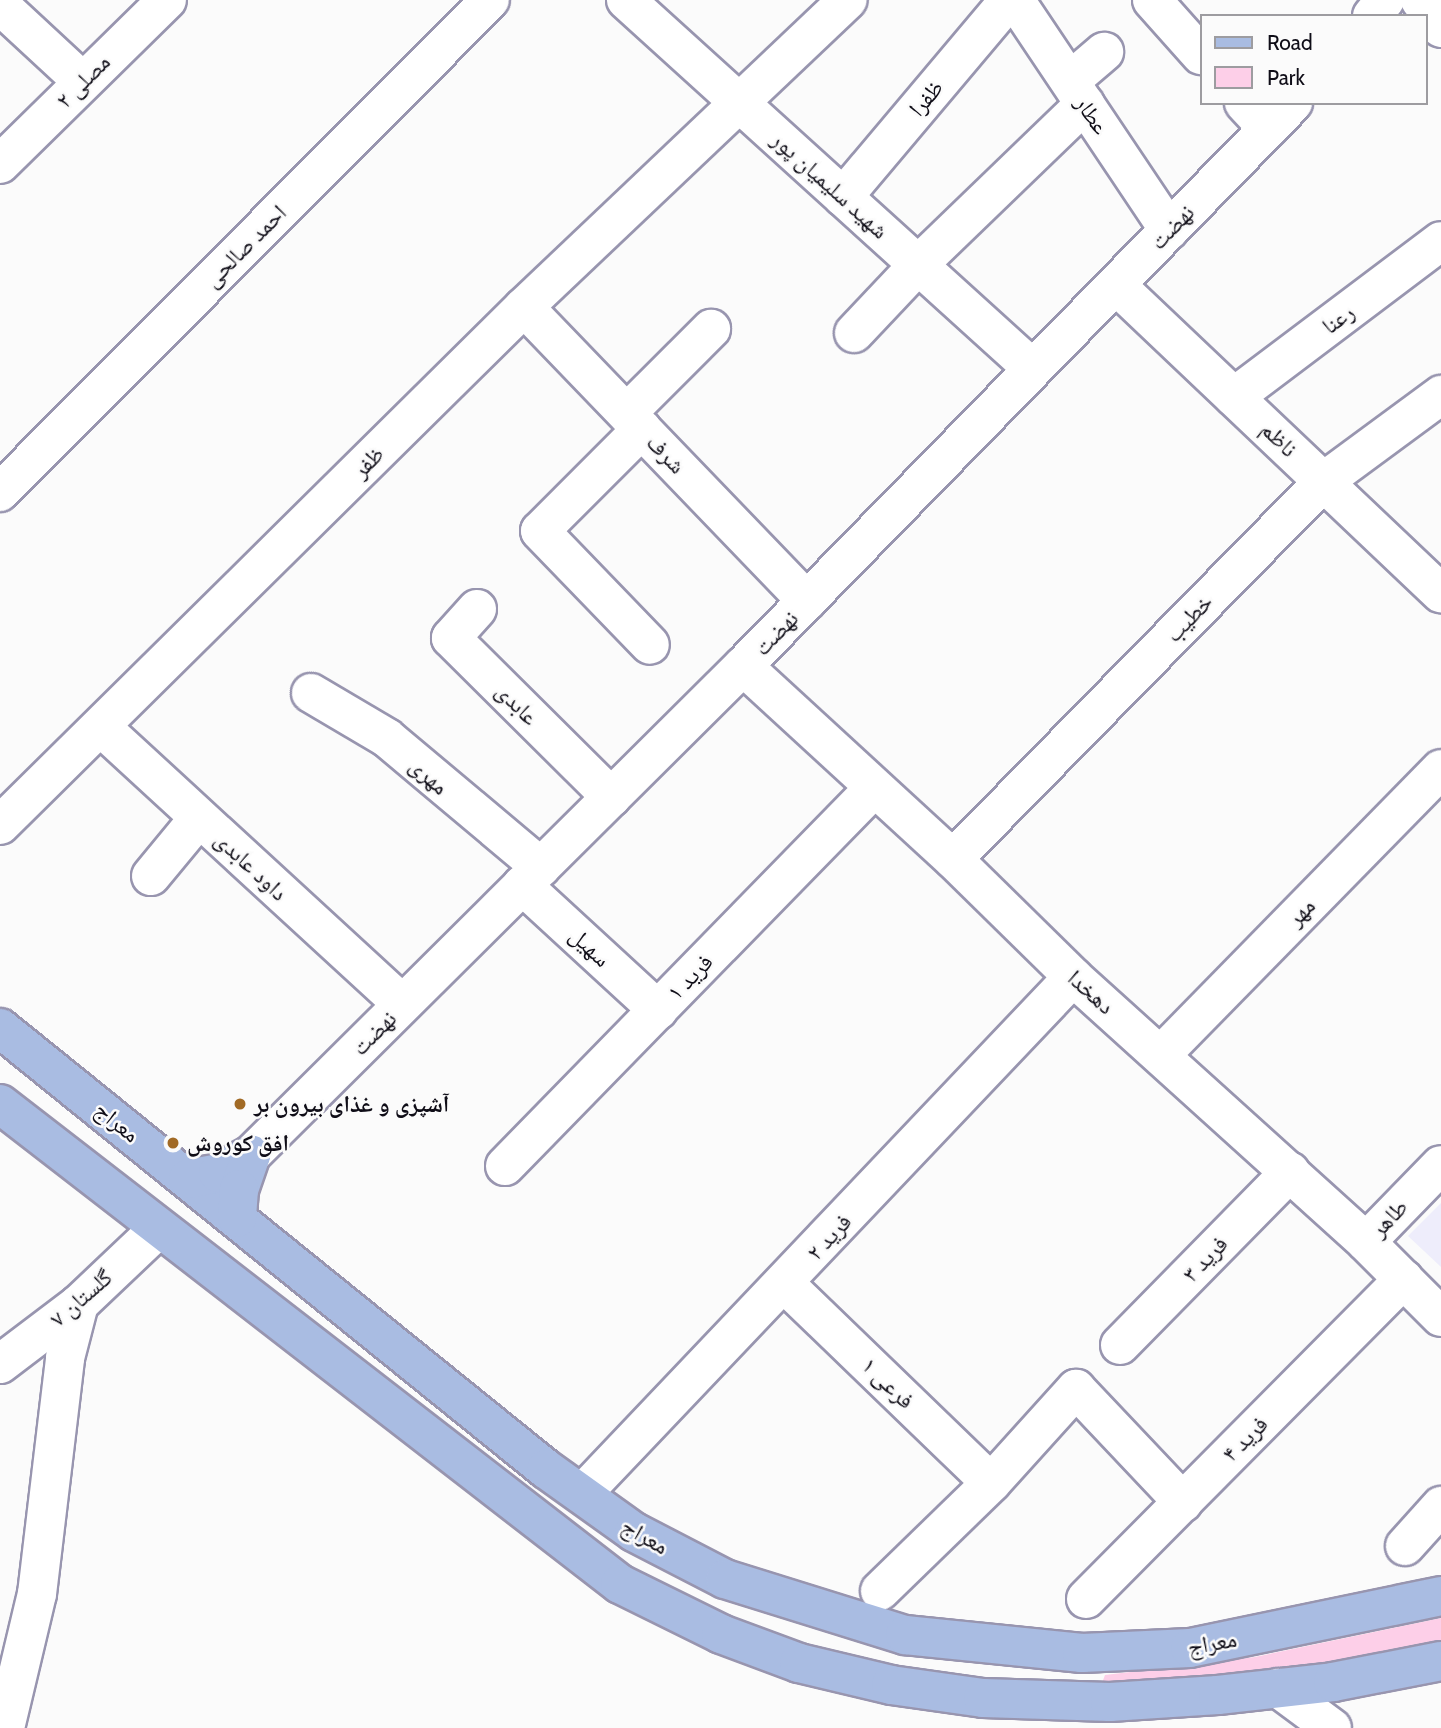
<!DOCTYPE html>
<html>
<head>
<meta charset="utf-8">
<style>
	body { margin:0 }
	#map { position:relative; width:1441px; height:1728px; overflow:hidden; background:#fbfbfb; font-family:Cabin,"Noto Naskh Arabic",sans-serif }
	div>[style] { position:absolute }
	.built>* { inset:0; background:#eeedfb }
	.green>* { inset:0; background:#fdcfe8 }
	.roads { filter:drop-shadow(2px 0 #9895af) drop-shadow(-2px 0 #9895af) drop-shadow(0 2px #9895af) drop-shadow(0 -2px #9895af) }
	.minor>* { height:38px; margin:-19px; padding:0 19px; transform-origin:19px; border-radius:19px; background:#fff }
	.major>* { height:38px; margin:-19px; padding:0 19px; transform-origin:19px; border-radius:19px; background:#a9bce2 }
	.dots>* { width:19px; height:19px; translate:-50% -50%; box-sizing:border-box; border:4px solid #fbfbfb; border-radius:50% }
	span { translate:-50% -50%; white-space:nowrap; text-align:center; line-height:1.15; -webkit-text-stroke:5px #fbfbfb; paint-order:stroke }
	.street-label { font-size:23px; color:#0f0d17 }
	.poi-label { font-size:23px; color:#0f0d17; font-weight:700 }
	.left { translate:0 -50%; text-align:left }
	.legend { position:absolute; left:1200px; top:14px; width:228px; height:91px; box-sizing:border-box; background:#fbfbfb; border:2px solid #9d9ca0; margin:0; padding:9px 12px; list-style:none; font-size:21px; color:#0f0d17 }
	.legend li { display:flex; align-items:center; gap:14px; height:35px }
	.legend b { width:35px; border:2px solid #9d9ca0 }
</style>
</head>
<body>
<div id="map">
	<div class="built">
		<div style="clip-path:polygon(1441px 1203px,1441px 1267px,1408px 1236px)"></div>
	</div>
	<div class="green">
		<div style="clip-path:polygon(1441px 1618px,1441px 1642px,1261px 1677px,1099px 1691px,1105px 1675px,1255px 1657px)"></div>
	</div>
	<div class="roads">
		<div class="minor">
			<div style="left:626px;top:0;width:549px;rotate:42.2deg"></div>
			<div style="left:1015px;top:0;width:277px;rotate:56.2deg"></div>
			<div style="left:1152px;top:0;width:74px;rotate:48.3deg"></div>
			<div style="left:1420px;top:0;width:35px;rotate:53deg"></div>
			<div style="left:0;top:5px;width:112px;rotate:42.8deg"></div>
			<div style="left:1372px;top:16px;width:21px;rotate:-51deg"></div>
			<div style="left:1070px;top:81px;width:45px;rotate:-40.5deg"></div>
			<div style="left:1244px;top:103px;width:35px;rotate:47deg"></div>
			<div style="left:0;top:164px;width:234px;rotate:-44.5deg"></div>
			<div style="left:843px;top:197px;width:258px;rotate:-49.9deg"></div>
			<div style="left:1116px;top:285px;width:448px;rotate:43.5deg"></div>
			<div style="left:524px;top:307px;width:408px;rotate:46.1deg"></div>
			<div style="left:854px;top:333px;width:93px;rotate:-46.7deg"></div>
			<div style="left:918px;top:265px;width:232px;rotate:-44deg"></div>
			<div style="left:1234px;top:397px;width:259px;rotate:-37deg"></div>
			<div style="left:627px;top:413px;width:119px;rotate:-45deg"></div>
			<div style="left:642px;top:429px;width:144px;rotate:135deg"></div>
			<div style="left:540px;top:531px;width:158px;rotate:46deg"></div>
			<div style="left:0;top:492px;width:694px;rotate:-45.12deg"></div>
			<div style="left:477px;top:609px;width:39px;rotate:132deg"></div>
			<div style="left:451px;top:638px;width:226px;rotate:44.8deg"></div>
			<div style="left:743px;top:666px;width:285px;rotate:42.6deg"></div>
			<div style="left:953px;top:859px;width:168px;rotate:44.5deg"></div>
			<div style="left:1073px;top:977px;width:395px;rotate:42.1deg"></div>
			<div style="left:1366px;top:1242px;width:106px;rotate:45deg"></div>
			<div style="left:311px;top:693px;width:88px;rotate:30.6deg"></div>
			<div style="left:387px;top:738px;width:201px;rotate:40deg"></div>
			<div style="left:101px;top:727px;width:409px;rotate:42.6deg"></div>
			<div style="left:0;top:825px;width:737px;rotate:-44.67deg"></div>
			<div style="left:524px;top:307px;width:446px;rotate:-43.5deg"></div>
			<div style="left:953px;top:859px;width:528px;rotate:-45.54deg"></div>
			<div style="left:1323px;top:482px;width:147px;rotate:-36.4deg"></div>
			<div style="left:151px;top:876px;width:75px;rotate:-50.4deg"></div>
			<div style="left:522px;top:885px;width:185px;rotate:42.6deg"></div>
			<div style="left:1161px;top:1055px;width:400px;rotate:-45.6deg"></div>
			<div style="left:251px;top:1155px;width:694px;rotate:-44.82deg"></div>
			<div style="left:743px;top:666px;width:787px;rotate:-45.67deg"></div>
			<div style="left:505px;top:1166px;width:528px;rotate:-45.69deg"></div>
			<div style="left:1366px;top:1242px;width:107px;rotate:-45.8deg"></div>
			<div style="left:785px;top:1284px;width:286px;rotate:44deg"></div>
			<div style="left:1120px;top:1345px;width:243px;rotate:-45.5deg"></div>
			<div style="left:0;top:1364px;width:99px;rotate:-37.2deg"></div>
			<div style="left:79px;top:1304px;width:109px;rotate:-43.5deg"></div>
			<div style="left:582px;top:1494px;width:713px;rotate:-46.48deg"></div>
			<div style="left:1405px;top:1546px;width:54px;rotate:-48deg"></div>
			<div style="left:880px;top:1591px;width:155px;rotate:-44.2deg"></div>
			<div style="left:991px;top:1483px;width:127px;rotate:-47.9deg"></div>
			<div style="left:1076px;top:1389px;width:156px;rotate:46.6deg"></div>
			<div style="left:1086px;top:1599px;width:451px;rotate:-45.2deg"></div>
			<div style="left:1278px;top:1688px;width:67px;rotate:36.5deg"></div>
			<div style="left:5px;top:1728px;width:138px;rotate:-76.6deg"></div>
			<div style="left:37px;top:1594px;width:238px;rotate:-83.2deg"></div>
			<div style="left:65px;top:1358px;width:56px;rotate:-75.5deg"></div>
		</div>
		<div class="major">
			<div style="left:0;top:1028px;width:702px;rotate:38.93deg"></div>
			<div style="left:546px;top:1469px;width:108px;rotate:35.6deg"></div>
			<div style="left:634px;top:1532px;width:102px;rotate:27.3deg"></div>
			<div style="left:725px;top:1579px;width:189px;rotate:17.3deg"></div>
			<div style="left:905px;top:1635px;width:178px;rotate:5.8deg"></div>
			<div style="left:1082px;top:1653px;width:108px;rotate:-2.7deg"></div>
			<div style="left:1190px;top:1648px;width:256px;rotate:-11.7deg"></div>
			<div style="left:0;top:1104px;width:784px;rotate:37.75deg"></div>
			<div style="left:620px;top:1584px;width:113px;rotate:26.3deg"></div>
			<div style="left:721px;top:1634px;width:83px;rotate:20.4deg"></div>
			<div style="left:799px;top:1663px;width:95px;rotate:13.4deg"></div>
			<div style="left:891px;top:1685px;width:93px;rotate:8deg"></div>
			<div style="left:983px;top:1698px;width:127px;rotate:1.8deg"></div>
			<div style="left:1110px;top:1702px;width:108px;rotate:-3.7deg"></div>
			<div style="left:1218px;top:1695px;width:116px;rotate:-6.4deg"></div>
			<div style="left:1333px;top:1682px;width:110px;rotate:-11deg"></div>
			<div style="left:188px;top:1179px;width:31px;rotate:-11deg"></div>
			<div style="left:218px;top:1173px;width:38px;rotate:-29deg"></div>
			<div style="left:251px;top:1155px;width:36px;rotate:109deg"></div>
			<div style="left:239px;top:1189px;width:29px;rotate:94deg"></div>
		</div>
	</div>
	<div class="dots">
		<div style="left:240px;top:1104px;background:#a16a25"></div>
		<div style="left:173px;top:1143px;background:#a16a25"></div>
	</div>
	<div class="street-label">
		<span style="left:83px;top:81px;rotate:-45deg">مصلی ۲</span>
		<span style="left:926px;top:98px;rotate:-50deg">ظفرا</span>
		<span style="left:1092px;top:115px;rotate:56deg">عطار</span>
		<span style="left:830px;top:185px;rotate:42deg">شهید سلیمیان پور</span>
		<span style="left:1172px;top:227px;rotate:-46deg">نهضت</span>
		<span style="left:245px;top:246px;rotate:-45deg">احمد صالحی</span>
		<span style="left:1338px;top:319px;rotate:-37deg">رعنا</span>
		<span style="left:1279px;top:439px;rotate:44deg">ناظم</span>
		<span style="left:666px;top:454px;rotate:46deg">شرف</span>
		<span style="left:368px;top:462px;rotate:-45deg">ظفر</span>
		<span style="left:1189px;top:618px;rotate:-46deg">خطیب</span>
		<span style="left:776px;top:633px;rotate:-46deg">نهضت</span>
		<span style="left:517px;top:704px;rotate:45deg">عابدی</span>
		<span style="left:429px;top:776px;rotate:42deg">مهری</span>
		<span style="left:251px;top:866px;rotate:43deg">داود عابدی</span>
		<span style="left:1301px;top:912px;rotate:-46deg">مهر</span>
		<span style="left:590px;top:947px;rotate:43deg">سهیل</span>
		<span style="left:690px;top:977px;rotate:-46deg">فرید ۱</span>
		<span style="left:1091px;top:992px;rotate:42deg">دهخدا</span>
		<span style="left:374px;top:1033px;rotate:-45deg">نهضت</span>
		<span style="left:117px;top:1122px;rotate:39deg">معراج</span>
		<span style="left:1389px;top:1218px;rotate:-46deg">طاهر</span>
		<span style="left:829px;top:1237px;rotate:-47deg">فرید ۲</span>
		<span style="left:1205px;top:1259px;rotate:-46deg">فرید ۳</span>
		<span style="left:81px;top:1298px;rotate:-41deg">گلستان ۷</span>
		<span style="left:888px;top:1383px;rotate:44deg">فرعی ۱</span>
		<span style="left:1245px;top:1439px;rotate:-45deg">فرید ۴</span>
		<span style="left:645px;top:1536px;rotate:30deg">معراج</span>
		<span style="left:1212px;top:1643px;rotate:-10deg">معراج</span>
	</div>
	<div class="poi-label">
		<span class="left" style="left:254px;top:1104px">آشپزی و غذای بیرون بر</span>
		<span class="left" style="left:187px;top:1143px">افق کوروش</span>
	</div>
	<ul class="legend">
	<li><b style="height:9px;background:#a9bce2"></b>Road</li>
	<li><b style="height:19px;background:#fdcfe8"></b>Park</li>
	</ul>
</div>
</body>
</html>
